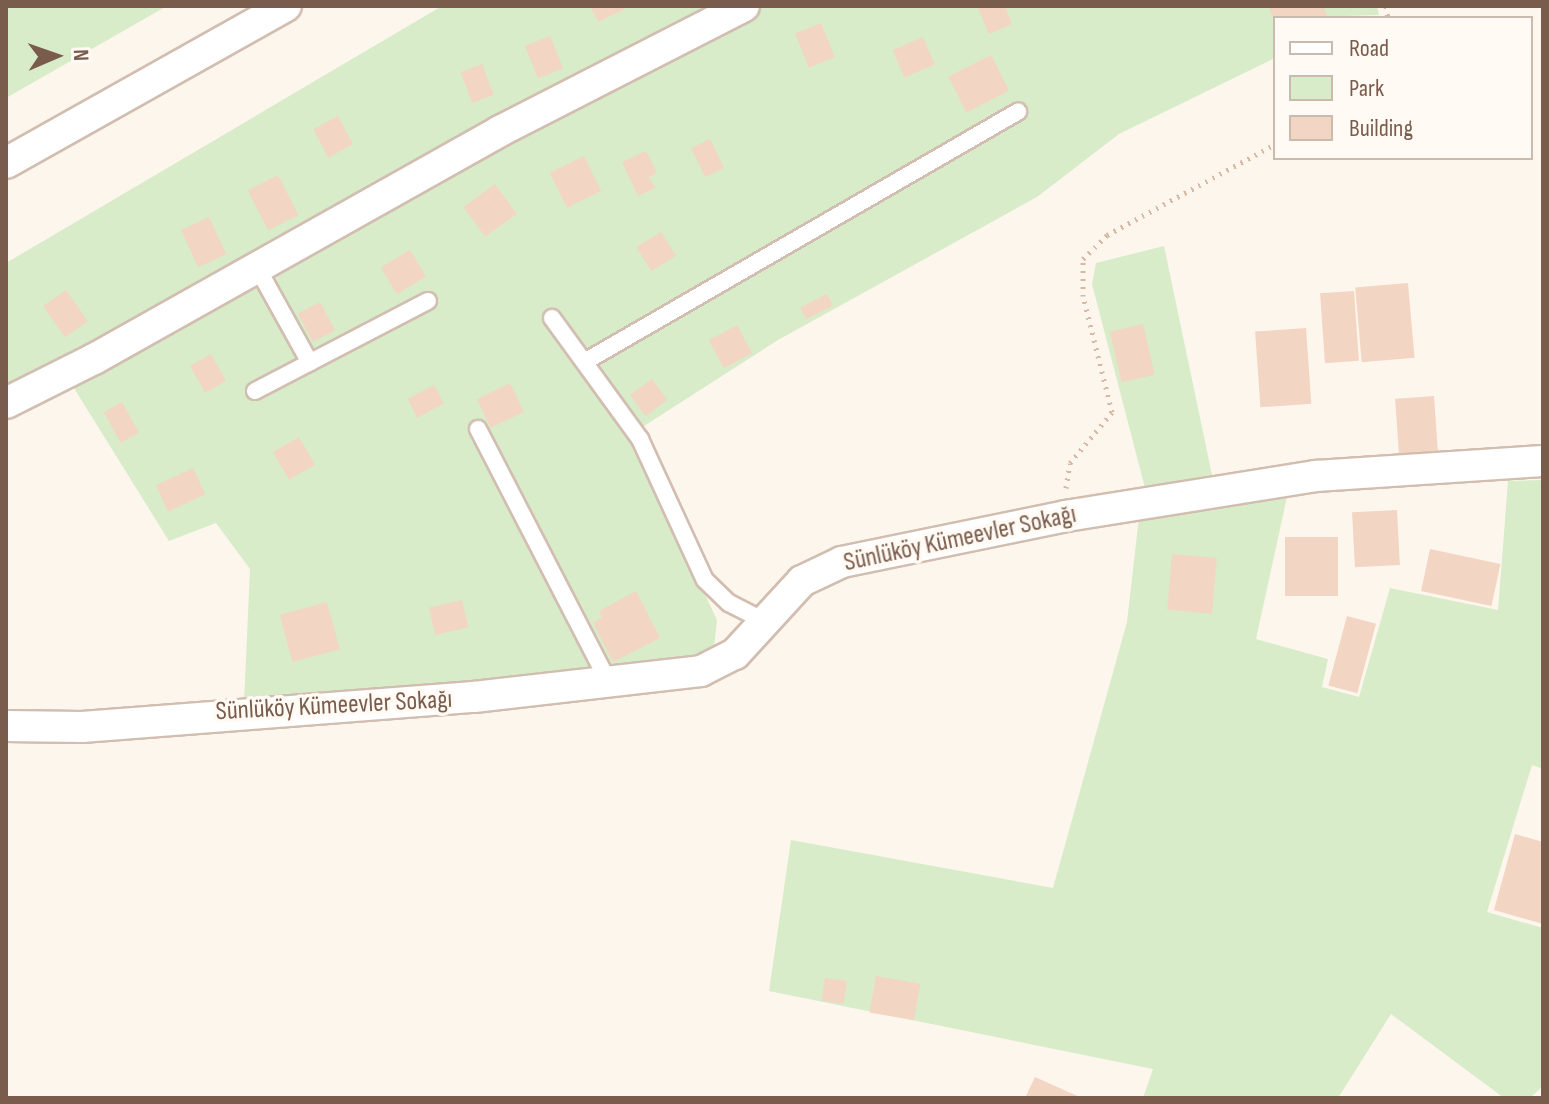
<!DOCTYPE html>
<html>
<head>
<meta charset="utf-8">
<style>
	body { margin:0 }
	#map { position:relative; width:1549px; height:1104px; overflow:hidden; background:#fdf6ec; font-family:"Sofia Sans Condensed",sans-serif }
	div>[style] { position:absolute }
	.green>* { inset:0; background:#d8ecc9 }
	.building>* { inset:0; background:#f3d5c3; transform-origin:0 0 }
	.path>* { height:5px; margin-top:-2.5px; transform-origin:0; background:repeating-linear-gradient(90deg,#d9b8a5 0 2px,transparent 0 8px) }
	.roads { filter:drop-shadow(2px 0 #d1beb0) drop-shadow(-2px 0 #d1beb0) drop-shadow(0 2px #d1beb0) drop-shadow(0 -2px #d1beb0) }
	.service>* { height:16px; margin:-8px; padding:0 8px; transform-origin:8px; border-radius:8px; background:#fff }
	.minor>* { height:30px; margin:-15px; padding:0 15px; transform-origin:15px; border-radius:15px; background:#fff }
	span { translate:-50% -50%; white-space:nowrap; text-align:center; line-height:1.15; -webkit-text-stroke:7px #fffaf3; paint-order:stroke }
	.street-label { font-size:26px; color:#7a5c4d }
	.frame { position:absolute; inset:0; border:8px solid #7a5c4d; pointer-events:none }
	.legend { position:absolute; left:1273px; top:16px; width:260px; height:144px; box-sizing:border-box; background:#fffaf3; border:2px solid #cabbb1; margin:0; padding:10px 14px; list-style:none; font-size:24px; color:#7a5c4d }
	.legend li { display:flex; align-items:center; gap:16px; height:40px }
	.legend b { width:40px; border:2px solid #cabbb1 }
	.north { position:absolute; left:16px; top:16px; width:80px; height:80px; -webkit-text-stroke:6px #fffaf3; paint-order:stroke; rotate:88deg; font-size:22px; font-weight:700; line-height:32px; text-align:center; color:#7a5c4d }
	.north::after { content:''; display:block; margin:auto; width:28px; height:36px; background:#7a5c4d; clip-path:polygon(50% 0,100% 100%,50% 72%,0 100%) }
</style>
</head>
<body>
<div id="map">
	<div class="green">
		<div style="clip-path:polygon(6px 6px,167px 6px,6px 98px)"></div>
		<div style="clip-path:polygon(442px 6px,1377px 6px,1379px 15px,1275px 18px,1275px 58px,1119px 134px,1037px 197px,778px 340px,630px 435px,717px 620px,714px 648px,706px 656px,615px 671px,244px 703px,250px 569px,216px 523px,169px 541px,72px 385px,6px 419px,6px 263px)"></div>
		<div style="clip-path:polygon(1164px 246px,1212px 475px,1145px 488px,1092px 284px,1096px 263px)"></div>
		<div style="clip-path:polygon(1543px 480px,1543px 769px,1532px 765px,1487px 912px,1543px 928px,1543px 1086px,1530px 1098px,1504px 1098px,1391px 1014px,1338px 1098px,1143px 1098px,1153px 1069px,769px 991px,791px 840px,1053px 888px,1127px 622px,1139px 517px,1287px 497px,1256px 639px,1328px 659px,1322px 687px,1359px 697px,1390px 588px,1498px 610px,1508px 481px)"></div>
	</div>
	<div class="building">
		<div style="clip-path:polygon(590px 6px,624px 6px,625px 9px,598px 22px)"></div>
		<div style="clip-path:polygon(977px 6px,1005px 6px,1012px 24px,989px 34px)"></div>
		<div style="clip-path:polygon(1268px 6px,1323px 6px,1328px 18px,1273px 18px)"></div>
		<div style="left:821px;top:23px;width:37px;height:28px;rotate:68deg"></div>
		<div style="left:550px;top:36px;width:35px;height:27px;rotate:68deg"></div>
		<div style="left:923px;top:37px;width:30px;height:33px;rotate:67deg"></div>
		<div style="left:991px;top:55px;width:40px;height:48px;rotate:63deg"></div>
		<div style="left:482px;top:64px;width:33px;height:23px;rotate:69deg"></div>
		<div style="left:338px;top:116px;width:32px;height:28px;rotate:62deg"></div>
		<div style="left:710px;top:139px;width:32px;height:21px;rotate:64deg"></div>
		<div style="clip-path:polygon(646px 151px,657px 173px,649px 177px,655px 188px,638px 196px,622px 162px)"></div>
		<div style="left:584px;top:156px;width:39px;height:38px;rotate:64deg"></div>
		<div style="left:278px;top:175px;width:45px;height:34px;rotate:63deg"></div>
		<div style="left:495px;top:184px;width:37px;height:39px;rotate:54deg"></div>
		<div style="left:209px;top:217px;width:41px;height:31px;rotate:65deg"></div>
		<div style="left:661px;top:232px;width:28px;height:29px;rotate:58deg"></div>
		<div style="left:410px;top:250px;width:31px;height:34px;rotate:59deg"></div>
		<div style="left:1408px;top:283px;width:75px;height:53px;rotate:85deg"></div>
		<div style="left:66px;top:290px;width:38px;height:28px;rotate:55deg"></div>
		<div style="left:1354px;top:291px;width:70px;height:34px;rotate:86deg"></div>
		<div style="left:827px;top:294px;width:13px;height:30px;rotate:63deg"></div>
		<div style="left:320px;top:302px;width:32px;height:25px;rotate:62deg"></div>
		<div style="left:1143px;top:324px;width:52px;height:34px;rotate:77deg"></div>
		<div style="left:737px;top:325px;width:32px;height:32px;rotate:62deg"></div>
		<div style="left:1306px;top:328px;width:76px;height:51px;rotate:86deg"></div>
		<div style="left:211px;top:354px;width:31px;height:24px;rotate:61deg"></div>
		<div style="left:652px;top:379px;width:26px;height:27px;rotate:54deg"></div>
		<div style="left:510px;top:383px;width:32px;height:37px;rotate:64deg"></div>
		<div style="left:434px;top:385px;width:21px;height:30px;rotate:62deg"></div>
		<div style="left:1434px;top:396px;width:56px;height:39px;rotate:86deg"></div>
		<div style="left:122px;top:402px;width:35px;height:21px;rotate:61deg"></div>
		<div style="left:299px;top:437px;width:32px;height:30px;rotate:60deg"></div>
		<div style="left:193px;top:468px;width:29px;height:41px;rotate:65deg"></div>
		<div style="left:1397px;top:510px;width:55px;height:45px;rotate:87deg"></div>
		<div style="left:1285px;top:537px;width:53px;height:59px"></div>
		<div style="left:1430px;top:549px;width:72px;height:43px;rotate:12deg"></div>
		<div style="left:1172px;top:554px;width:45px;height:56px;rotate:5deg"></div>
		<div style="clip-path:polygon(636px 591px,660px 638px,613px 662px,593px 623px,602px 617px,599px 611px)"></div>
		<div style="left:462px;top:600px;width:28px;height:34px;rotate:77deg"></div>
		<div style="left:327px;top:602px;width:49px;height:49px;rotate:75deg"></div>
		<div style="left:1347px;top:616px;width:30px;height:72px;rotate:15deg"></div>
		<div style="clip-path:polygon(1515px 834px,1543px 842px,1543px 924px,1494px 910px)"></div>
		<div style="left:876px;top:976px;width:45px;height:37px;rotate:10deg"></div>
		<div style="left:825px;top:978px;width:22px;height:23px;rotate:8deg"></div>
		<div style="clip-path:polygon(1035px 1077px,1082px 1098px,1025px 1098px)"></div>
	</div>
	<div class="path">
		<div style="left:1386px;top:6px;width:12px;rotate:81deg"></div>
		<div style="left:1066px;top:488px;width:25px;rotate:-81deg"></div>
		<div style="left:1070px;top:463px;width:66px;rotate:-50.5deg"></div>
		<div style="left:1112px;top:412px;width:120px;rotate:-104deg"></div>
		<div style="left:1083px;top:296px;width:37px;rotate:-90deg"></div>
		<div style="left:1083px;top:259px;width:34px;rotate:-45deg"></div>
		<div style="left:1107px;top:235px;width:191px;rotate:-28.4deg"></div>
	</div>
	<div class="roads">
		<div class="service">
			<div style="left:258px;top:269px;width:107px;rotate:61deg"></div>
			<div style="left:552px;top:318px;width:150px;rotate:54deg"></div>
			<div style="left:640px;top:439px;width:155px;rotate:65.3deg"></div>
			<div style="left:705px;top:580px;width:33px;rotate:44deg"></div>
			<div style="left:729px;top:603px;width:37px;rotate:27deg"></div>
			<div style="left:586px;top:361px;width:499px;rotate:-30deg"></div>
			<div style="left:255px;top:391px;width:195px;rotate:-27.5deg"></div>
			<div style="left:478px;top:429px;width:286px;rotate:62.7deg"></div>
		</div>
		<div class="minor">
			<div style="left:6px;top:163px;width:321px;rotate:-29.3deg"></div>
			<div style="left:6px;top:403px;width:98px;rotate:-26.6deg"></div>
			<div style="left:94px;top:359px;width:466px;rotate:-29.3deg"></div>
			<div style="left:500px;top:131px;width:274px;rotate:-27.1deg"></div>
			<div style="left:6px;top:726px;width:76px;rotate:0.8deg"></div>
			<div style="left:82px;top:727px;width:393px;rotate:-4.4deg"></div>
			<div style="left:474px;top:697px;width:228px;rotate:-6.5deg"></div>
			<div style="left:701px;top:671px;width:38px;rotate:-27deg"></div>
			<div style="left:735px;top:654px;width:99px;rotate:-47.5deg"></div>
			<div style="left:802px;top:581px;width:44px;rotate:-25.4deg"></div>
			<div style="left:842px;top:562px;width:229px;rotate:-11.6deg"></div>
			<div style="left:1066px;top:516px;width:253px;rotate:-9.1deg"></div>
			<div style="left:1316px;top:476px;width:227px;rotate:-3.8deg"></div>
		</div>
	</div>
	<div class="street-label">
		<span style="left:960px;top:539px;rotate:-12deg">Sünlüköy Kümeevler Sokağı</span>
		<span style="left:334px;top:706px;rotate:-3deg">Sünlüköy Kümeevler Sokağı</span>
	</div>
	<div class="frame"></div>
	<ul class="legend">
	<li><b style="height:10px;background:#fff"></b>Road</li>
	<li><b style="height:22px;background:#d8ecc9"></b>Park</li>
	<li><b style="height:22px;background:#f3d5c3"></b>Building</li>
	</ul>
	<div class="north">N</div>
</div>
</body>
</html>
